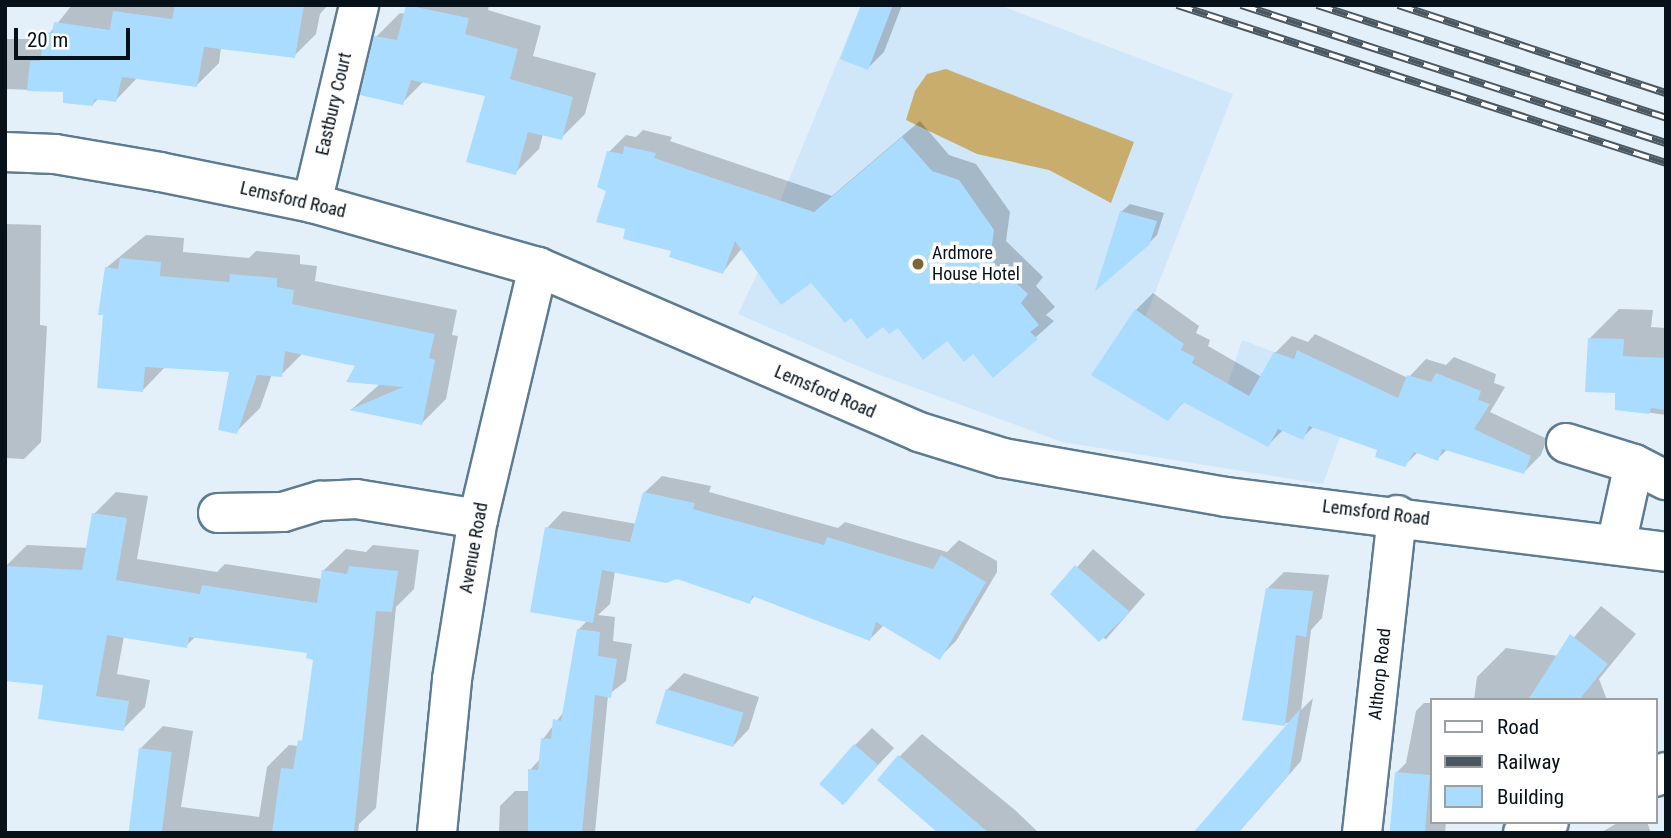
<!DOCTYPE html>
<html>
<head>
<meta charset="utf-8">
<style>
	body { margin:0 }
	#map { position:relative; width:1671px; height:838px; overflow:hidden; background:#e3f0fa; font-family:"Roboto Condensed",sans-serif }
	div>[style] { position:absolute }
	.built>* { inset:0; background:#cfe7f9 }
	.forest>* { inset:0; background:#c9ad6d }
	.shadow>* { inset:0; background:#0003; transform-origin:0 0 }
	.building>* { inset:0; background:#aadcff; transform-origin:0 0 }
	.roads { filter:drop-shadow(2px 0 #5d7c92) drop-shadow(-2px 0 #5d7c92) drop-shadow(0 2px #5d7c92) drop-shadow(0 -2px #5d7c92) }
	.street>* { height:38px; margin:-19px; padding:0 19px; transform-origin:19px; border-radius:19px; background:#fff }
	.rail>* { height:8px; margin-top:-4px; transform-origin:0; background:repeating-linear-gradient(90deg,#fff 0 16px,#4c5861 0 32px); box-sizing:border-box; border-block:2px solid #4c5861 }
	.dots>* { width:19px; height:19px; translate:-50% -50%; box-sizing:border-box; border:4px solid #fff; border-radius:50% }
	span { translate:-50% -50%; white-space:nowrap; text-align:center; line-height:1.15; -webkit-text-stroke:7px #fff; paint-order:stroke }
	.street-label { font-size:18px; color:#06111a }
	.poi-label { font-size:18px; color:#06111a }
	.left { translate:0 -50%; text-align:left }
	.frame { position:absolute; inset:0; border:7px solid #06111a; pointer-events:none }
	.legend { position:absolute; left:1430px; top:698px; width:228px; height:126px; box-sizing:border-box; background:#fff; border:2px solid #9ba0a3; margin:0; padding:9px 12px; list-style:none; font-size:21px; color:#06111a }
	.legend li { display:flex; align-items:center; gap:14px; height:35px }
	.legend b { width:35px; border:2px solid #9ba0a3 }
	.scale { position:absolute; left:14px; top:28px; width:116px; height:32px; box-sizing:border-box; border:4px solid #06111a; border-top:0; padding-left:9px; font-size:21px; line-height:24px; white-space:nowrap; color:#06111a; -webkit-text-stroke:5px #fff; paint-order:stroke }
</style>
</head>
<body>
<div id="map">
	<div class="built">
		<div style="clip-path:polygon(861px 5px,999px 5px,1233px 94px,1145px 318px,1184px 344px,1181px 350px,1195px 357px,1193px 363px,1228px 384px,1242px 340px,1293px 359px,1297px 350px,1347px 374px,1343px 383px,1349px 412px,1323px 484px,1062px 442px,869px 371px,738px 314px,768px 251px,780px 201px)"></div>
	</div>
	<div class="forest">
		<div style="clip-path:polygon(946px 69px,1134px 142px,1111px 203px,1049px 170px,977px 154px,906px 120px,915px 91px,927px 74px)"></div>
	</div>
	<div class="shadow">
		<div style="clip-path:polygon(5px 5px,7px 5px,5px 34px)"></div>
		<div style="clip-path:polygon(72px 5px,119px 7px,328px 5px,320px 14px,316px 34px,294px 56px,221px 47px,219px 63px,197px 85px,138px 77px,116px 100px,99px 98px,93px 104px,65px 91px,5px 89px,5px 39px,45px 39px)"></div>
		<div style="clip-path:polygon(407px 5px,489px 5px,488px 10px,541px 26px,533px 56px,596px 73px,585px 114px,561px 138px,543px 134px,539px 149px,515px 173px,487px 94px,424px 81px,402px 103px,376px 37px,400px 13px,405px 14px)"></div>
		<div style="clip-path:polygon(863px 5px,902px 5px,884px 52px,868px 68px)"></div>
		<div style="clip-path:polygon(920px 121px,949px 155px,976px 164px,1010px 212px,1006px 241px,1043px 277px,1036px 286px,1055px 307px,1046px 315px,1054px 321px,993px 375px,973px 351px,947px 339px,851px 316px,812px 280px,742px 248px,723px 272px,627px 228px,608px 190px,609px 152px,626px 135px,636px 137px,643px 130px,672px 137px,670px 141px,832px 196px)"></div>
		<div style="clip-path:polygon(1130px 204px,1164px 213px,1157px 235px,1148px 244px,1121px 212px)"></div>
		<div style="clip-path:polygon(5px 224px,41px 225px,40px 325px,47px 326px,41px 442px,24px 459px,5px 458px)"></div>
		<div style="clip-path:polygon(146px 235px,184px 238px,183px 252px,249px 258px,256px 251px,300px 255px,300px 264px,317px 266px,315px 281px,457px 310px,452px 335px,458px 336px,446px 399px,422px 423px,352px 409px,381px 383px,357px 365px,303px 353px,281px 375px,272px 374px,260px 408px,236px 432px,231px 370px,166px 366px,143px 390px,106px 268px)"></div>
		<div style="clip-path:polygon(1153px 293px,1199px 326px,1196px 333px,1210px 340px,1208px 346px,1262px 377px,1275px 353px,1292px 336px,1308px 342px,1315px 334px,1408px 378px,1426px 359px,1446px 365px,1454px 357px,1496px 374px,1494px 383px,1505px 387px,1490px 412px,1547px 439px,1541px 455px,1524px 472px,1448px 449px,1437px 459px,1418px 452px,1405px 465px,1380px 449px,1314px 426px,1302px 438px,1284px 429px,1268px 445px,1185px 401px,1167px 419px,1136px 310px)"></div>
		<div style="clip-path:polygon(1619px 309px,1653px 310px,1651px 327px,1666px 328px,1666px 415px,1616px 408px,1617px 391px,1590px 338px)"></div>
		<div style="clip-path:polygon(662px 476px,711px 486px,709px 492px,838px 528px,845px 522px,947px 552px,959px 540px,997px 561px,997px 572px,956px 641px,939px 658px,884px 625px,870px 639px,756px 595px,749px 602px,677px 578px,615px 571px,610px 604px,598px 615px,615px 617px,613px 641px,632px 644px,626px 681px,608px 695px,595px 833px,499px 833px,500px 806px,515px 791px,530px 791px,530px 770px,541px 758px,543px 739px,565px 710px,578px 630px,588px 620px,547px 528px,563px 511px,637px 524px,645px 492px)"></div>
		<div style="clip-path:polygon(116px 492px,148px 496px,137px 559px,217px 572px,225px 564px,322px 579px,323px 571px,346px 549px,366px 552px,373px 545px,419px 550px,414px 589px,396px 607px,376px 808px,359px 824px,358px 833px,129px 833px,141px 748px,163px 726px,193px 731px,181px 807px,259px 817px,267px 767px,289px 745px,299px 746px,304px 736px,315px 659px,309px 651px,196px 636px,186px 646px,124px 636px,117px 674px,150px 680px,145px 707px,123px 729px,45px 684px,5px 567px,27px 545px,88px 548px,94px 514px)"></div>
		<div style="left:1093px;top:549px;width:69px;height:60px;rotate:41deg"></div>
		<div style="clip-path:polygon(1284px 572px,1329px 575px,1322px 618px,1311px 630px,1301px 710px,1313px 698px,1301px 761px,1238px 833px,1293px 720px,1285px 724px,1267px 589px)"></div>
		<div style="clip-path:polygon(1601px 606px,1636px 634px,1599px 679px,1607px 700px,1474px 700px,1477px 677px,1506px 648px,1558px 656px)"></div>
		<div style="clip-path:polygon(684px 673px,759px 697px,749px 729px,733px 746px,667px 690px)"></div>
		<div style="clip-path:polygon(1424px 703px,1431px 703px,1431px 822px,1446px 822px,1445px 833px,1390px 833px,1396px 773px,1406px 763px,1416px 711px)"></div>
		<div style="clip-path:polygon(872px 728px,894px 748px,841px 805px,855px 745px)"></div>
		<div style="clip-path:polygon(922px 734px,1015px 810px,1039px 833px,941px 833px,899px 757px)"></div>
		<div style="clip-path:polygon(1619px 822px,1647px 822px,1651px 833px,1600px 833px)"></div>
	</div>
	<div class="building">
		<div style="clip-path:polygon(175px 5px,304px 5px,295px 58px,204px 47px,197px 87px,122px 77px,116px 102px,94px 99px,93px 106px,63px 103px,63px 92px,27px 91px,30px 61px,40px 61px,45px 32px,52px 33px,54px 22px,110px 30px,113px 11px,172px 19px)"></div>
		<div style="clip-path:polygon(406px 5px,469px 18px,465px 34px,518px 49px,510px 79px,573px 97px,562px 140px,528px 132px,516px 175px,466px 162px,485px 96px,411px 80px,403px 105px,360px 95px,374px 36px,397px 40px)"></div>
		<div style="clip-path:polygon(861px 5px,893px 5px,868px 70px,840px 59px)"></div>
		<div style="clip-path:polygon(902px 137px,932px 171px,959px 180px,994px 230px,990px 259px,1028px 294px,1021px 303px,1039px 325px,1030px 332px,1038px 339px,993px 378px,973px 354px,964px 362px,947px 341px,923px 360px,898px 328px,889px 334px,883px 327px,867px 339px,851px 318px,845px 323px,811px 283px,781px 305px,735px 241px,723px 274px,669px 257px,671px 251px,623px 239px,625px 229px,596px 222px,606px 191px,597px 187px,607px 151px,623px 154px,624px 146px,656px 153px,654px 158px,814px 212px)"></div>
		<div style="clip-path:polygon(1120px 211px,1157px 221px,1149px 245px,1095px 291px)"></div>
		<div style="clip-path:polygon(120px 258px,161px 262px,160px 276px,229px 282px,230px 274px,277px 278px,277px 287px,294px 290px,292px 304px,435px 334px,429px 358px,435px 360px,422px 425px,349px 410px,403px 387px,346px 382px,355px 366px,285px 351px,282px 377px,257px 375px,237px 434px,218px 430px,229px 372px,145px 367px,143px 392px,97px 388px,103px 315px,98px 315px,105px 267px,118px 269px)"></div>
		<div style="clip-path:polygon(1135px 309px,1184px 344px,1181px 350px,1195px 357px,1192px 363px,1249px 396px,1274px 352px,1294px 359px,1297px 350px,1398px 398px,1407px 375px,1431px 382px,1436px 373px,1481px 391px,1478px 400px,1490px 404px,1474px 429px,1531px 456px,1524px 474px,1442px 449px,1438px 461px,1414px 452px,1405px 467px,1375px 457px,1377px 450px,1309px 426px,1303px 440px,1278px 429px,1268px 447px,1183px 402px,1168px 421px,1091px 375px)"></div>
		<div style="clip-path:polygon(1588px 338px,1624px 339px,1623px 356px,1666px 358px,1666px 410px,1651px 408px,1649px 414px,1615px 410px,1615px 393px,1585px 392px)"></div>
		<div style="clip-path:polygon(643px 492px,695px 503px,693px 509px,824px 545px,827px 537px,933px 569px,941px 555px,986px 582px,940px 660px,876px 622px,870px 641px,752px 596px,750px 604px,677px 579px,666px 583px,602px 570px,593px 623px,530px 612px,545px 527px,630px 542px)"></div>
		<div style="clip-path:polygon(92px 513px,127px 518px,116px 580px,200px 594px,202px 585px,317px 603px,322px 570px,347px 574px,349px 566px,398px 571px,392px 612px,376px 611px,354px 832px,272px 833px,281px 768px,293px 769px,298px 740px,302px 741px,313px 660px,306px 658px,307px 653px,189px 637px,187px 648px,107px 635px,96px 696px,129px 701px,124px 731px,38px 719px,43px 685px,5px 681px,5px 566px,82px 570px)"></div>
		<div style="clip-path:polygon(1075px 565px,1130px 612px,1099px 642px,1050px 594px)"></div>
		<div style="clip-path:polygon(1266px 588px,1313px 591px,1306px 637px,1296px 635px,1285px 726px,1242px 720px)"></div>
		<div style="clip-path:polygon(577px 629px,600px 632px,598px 656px,617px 659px,611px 698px,595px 695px,582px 833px,528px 833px,528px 769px,538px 770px,541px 738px,551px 739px,553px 719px,561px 721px)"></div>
		<div style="clip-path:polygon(1570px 634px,1608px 664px,1579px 700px,1528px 700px)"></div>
		<div style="left:666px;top:689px;width:81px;height:36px;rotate:17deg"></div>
		<div style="clip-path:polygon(1300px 709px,1289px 774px,1238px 833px,1193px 833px)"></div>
		<div style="left:854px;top:744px;width:32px;height:53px;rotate:41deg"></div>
		<div style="left:139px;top:748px;width:33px;height:86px;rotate:7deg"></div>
		<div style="clip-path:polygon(898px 755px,989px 833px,938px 833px,877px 780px)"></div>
		<div style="left:1395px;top:772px;width:35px;height:61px;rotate:5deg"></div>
	</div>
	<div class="roads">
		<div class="street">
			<div style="left:5px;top:152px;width:50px;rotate:2.3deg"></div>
			<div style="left:55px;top:154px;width:107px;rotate:9.7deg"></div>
			<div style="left:160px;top:172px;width:155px;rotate:11.5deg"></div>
			<div style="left:312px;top:203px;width:235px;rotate:15.8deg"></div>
			<div style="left:538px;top:267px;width:415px;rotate:23.4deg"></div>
			<div style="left:919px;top:432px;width:88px;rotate:17.2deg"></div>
			<div style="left:1003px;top:458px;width:226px;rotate:9.9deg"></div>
			<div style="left:1226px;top:497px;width:443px;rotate:7.1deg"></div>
			<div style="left:312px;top:203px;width:204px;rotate:-76.6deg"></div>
			<div style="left:1566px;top:443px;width:71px;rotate:17.2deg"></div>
			<div style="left:1634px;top:464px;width:36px;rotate:27deg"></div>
			<div style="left:218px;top:513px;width:65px;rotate:-0.9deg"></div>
			<div style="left:283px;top:512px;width:39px;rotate:-17deg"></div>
			<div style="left:320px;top:501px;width:36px;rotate:-3deg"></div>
			<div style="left:356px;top:499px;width:124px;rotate:9.3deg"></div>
			<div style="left:1616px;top:545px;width:83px;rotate:-77.5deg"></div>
			<div style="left:1655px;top:777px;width:12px;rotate:-24deg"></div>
			<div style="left:437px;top:833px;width:155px;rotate:-84.4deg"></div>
			<div style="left:452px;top:679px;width:162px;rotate:-80.8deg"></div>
			<div style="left:478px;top:519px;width:259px;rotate:-76.6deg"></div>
			<div style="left:1362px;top:833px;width:320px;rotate:-83.7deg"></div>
			<div style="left:1523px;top:833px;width:28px;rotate:-23deg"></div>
		</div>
	</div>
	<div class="rail">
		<div style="left:1177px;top:5px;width:514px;rotate:17.91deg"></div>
		<div style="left:1241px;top:5px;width:447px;rotate:18deg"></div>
		<div style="left:1317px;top:5px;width:367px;rotate:17.9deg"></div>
		<div style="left:1398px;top:5px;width:282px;rotate:18.2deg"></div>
	</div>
	<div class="dots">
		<div style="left:918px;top:264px;background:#7b6635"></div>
	</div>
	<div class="street-label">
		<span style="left:334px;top:104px;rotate:-77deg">Eastbury Court</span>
		<span style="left:293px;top:200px;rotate:13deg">Lemsford Road</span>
		<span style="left:825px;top:392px;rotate:23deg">Lemsford Road</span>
		<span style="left:1376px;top:513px;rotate:7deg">Lemsford Road</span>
		<span style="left:474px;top:548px;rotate:-80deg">Avenue Road</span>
		<span style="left:1380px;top:674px;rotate:-84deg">Althorp Road</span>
	</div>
	<div class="poi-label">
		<span class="left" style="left:932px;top:264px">Ardmore<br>House Hotel</span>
	</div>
	<div class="frame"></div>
	<ul class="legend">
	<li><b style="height:9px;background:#fff"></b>Road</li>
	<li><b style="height:9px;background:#4c5861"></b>Railway</li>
	<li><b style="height:19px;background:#aadcff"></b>Building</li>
	</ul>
	<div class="scale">20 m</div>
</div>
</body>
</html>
